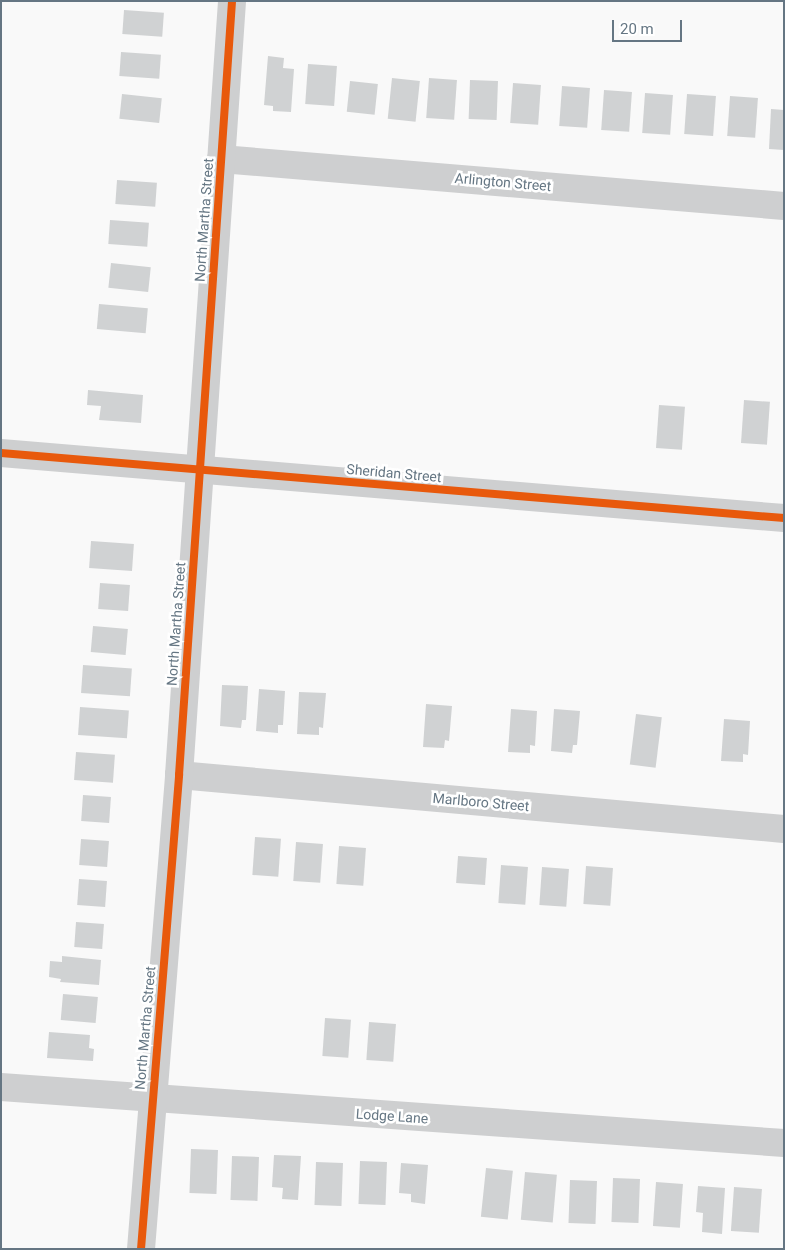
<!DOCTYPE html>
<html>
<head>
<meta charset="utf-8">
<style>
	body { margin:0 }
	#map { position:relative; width:785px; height:1250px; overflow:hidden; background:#f9f9f9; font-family:Roboto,sans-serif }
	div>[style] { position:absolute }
	.building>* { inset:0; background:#d0d2d3; transform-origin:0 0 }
	.minor>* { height:28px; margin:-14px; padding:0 14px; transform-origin:14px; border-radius:14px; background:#cecfd0 }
	.cycleway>* { height:8px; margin:-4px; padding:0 4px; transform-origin:4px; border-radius:4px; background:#e8590c }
	span { translate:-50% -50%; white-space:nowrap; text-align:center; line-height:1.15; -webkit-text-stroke:5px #fff; paint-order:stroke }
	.street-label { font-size:14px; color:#657683 }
	.frame { position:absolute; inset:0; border:2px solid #657683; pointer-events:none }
	.scale { position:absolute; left:612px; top:20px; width:70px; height:22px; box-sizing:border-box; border:2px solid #657683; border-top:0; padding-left:6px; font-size:15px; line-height:18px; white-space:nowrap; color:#657683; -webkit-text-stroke:4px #fff; paint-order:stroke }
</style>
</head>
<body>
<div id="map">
	<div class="building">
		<div style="left:124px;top:10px;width:40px;height:24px;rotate:4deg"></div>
		<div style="left:121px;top:52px;width:40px;height:24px;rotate:4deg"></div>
		<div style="clip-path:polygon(268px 56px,284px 58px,283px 68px,294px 69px,291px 112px,273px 111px,273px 106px,264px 105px)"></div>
		<div style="left:308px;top:64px;width:29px;height:40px;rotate:4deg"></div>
		<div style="left:392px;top:78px;width:28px;height:41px;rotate:6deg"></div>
		<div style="left:429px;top:78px;width:28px;height:40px;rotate:4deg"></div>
		<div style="left:470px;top:80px;width:28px;height:39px;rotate:2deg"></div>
		<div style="left:350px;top:81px;width:28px;height:31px;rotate:6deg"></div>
		<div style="left:513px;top:83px;width:28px;height:40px;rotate:4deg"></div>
		<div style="left:562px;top:86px;width:28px;height:40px;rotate:4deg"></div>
		<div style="left:604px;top:90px;width:28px;height:40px;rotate:4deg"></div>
		<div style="left:645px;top:93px;width:28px;height:40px;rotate:4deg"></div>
		<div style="left:122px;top:94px;width:40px;height:25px;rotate:6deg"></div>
		<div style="left:687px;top:94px;width:29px;height:40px;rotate:4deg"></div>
		<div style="left:730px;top:96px;width:28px;height:40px;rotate:4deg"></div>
		<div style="clip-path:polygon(771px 109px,784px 110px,784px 150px,769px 149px)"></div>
		<div style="left:117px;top:180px;width:40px;height:24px;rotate:4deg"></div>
		<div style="left:110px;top:220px;width:39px;height:24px;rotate:4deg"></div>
		<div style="left:111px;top:263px;width:40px;height:25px;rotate:6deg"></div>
		<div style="left:99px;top:304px;width:49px;height:25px;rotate:5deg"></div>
		<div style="clip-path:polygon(88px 390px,143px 395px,141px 423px,99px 420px,101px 406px,87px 405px)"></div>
		<div style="left:744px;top:400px;width:26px;height:43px;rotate:4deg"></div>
		<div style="left:659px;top:405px;width:26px;height:43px;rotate:4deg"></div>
		<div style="left:91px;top:541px;width:43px;height:27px;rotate:4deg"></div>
		<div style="left:100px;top:583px;width:30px;height:26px;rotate:4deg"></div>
		<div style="left:93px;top:626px;width:35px;height:26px;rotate:5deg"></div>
		<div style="left:83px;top:665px;width:49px;height:28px;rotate:4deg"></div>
		<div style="clip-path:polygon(222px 685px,248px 686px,246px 720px,242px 720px,241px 728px,220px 726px)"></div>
		<div style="clip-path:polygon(259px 689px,285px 691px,283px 725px,278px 725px,278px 733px,256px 731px)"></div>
		<div style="clip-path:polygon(299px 692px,326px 693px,323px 728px,319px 727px,319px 735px,297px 734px)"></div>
		<div style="clip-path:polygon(426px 704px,452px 706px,449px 741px,445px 740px,444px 748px,423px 747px)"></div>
		<div style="left:80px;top:707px;width:49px;height:28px;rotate:4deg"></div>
		<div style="clip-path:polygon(511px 709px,537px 711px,535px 746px,530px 745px,530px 753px,508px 752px)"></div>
		<div style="clip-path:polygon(554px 709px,580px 711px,577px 745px,573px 745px,572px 753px,551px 751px)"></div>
		<div style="left:636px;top:714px;width:26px;height:51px;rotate:7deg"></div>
		<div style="clip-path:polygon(724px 719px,750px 721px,748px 755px,743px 754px,743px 762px,721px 761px)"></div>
		<div style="left:76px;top:752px;width:39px;height:28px;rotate:4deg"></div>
		<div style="left:83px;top:795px;width:28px;height:26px;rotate:4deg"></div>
		<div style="left:255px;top:837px;width:26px;height:38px;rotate:4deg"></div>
		<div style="left:81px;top:839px;width:28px;height:26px;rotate:4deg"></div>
		<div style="left:296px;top:842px;width:27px;height:39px;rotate:4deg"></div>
		<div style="left:339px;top:846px;width:27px;height:38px;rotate:4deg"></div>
		<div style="left:458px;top:856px;width:29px;height:27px;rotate:4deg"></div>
		<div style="left:501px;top:865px;width:27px;height:38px;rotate:4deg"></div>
		<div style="left:586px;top:866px;width:27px;height:38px;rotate:4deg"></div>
		<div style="left:542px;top:867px;width:27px;height:38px;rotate:4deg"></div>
		<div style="left:79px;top:879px;width:28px;height:26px;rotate:4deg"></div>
		<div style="left:76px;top:922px;width:28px;height:25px;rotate:4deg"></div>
		<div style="clip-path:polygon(62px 956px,101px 960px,99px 985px,60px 982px,61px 979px,49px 977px,50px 961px,62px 962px)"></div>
		<div style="left:63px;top:994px;width:35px;height:26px;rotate:5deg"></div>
		<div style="left:325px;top:1018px;width:26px;height:38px;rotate:4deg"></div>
		<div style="left:369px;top:1022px;width:27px;height:38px;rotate:4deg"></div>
		<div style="clip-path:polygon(49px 1032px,90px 1035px,89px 1048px,94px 1049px,93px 1061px,47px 1058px)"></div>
		<div style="left:191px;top:1149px;width:27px;height:44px;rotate:2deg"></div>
		<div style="clip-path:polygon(274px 1155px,301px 1156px,298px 1200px,282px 1199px,283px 1188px,272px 1187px)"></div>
		<div style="left:232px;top:1156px;width:27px;height:44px;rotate:2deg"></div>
		<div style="left:360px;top:1161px;width:27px;height:43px;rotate:2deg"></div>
		<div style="left:316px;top:1162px;width:27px;height:43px;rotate:2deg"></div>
		<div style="clip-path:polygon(401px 1163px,428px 1165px,425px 1204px,411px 1202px,411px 1194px,399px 1193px)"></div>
		<div style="left:486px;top:1168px;width:27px;height:49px;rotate:6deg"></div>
		<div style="left:525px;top:1172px;width:32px;height:48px;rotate:5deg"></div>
		<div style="left:613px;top:1178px;width:27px;height:44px;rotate:2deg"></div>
		<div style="left:570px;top:1180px;width:27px;height:43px;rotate:2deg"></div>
		<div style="left:656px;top:1182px;width:27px;height:44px;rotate:4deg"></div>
		<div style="clip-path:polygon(698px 1186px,725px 1188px,722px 1234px,702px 1232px,703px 1213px,696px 1212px)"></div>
		<div style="left:734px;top:1187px;width:28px;height:44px;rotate:4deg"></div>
	</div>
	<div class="minor">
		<div style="left:221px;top:159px;width:565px;rotate:4.77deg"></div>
		<div style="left:1px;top:453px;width:786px;rotate:4.75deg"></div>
		<div style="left:179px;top:775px;width:607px;rotate:5.1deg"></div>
		<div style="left:1px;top:1087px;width:785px;rotate:4.09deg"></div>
		<div style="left:141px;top:1249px;width:476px;rotate:-85.4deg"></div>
		<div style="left:179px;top:775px;width:776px;rotate:-86.08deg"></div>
	</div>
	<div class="cycleway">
		<div style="left:1px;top:453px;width:786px;rotate:4.75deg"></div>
		<div style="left:141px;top:1249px;width:476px;rotate:-85.4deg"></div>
		<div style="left:179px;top:775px;width:776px;rotate:-86.08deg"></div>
	</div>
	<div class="street-label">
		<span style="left:503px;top:182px;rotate:5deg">Arlington Street</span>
		<span style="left:204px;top:220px;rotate:-86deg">North Martha Street</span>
		<span style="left:394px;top:473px;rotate:5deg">Sheridan Street</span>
		<span style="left:176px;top:624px;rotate:-86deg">North Martha Street</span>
		<span style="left:481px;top:802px;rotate:5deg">Marlboro Street</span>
		<span style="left:145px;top:1028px;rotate:-85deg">North Martha Street</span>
		<span style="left:392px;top:1116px;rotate:4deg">Lodge Lane</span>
	</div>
	<div class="frame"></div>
	<div class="scale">20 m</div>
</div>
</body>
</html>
